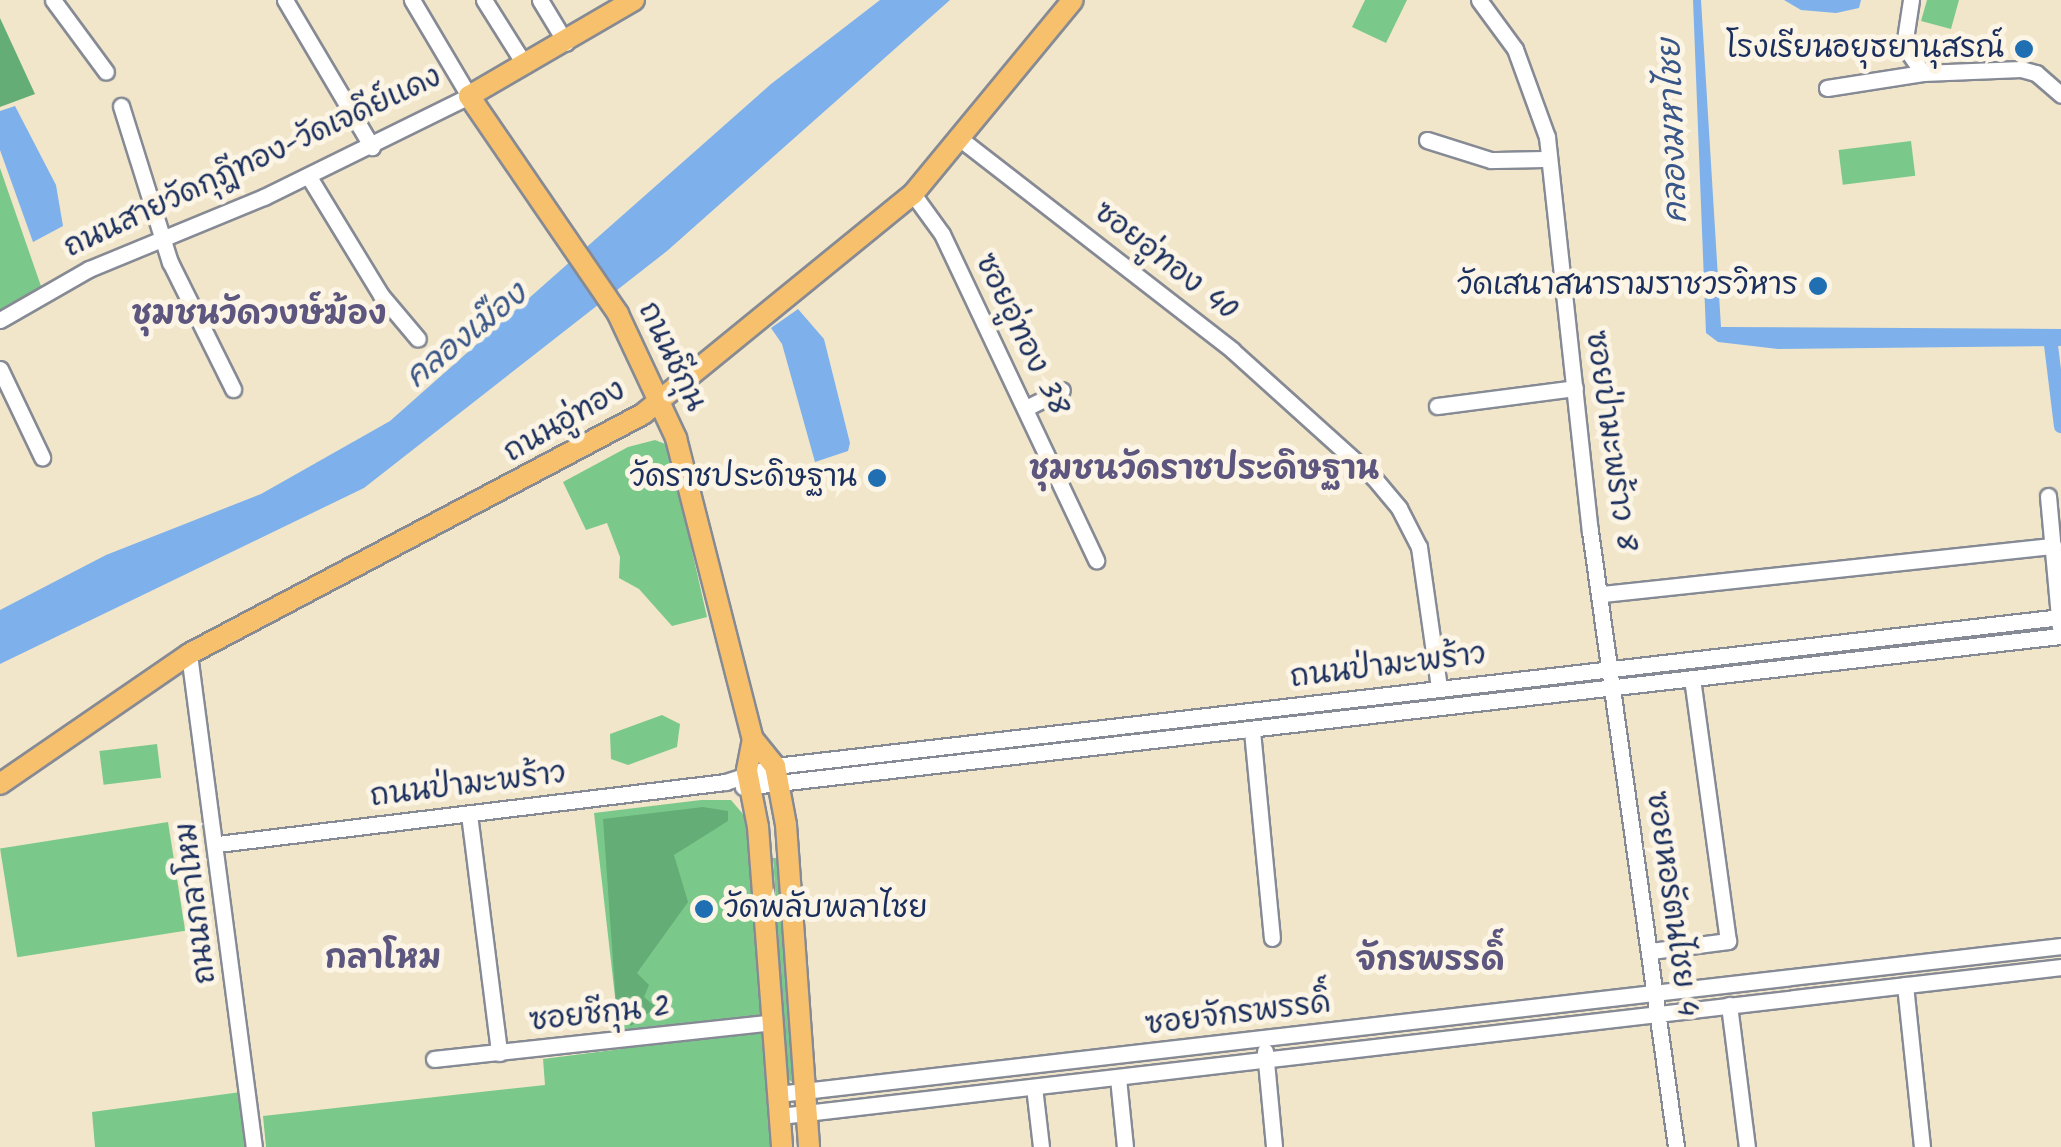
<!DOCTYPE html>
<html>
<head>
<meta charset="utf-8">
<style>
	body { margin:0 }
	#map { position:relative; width:2061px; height:1147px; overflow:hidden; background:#f1e6ca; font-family:Kalam,"Playpen Sans Thai",sans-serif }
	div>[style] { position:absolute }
	.green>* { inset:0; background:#7bc98a; transform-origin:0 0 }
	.forest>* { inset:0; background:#64ad76 }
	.water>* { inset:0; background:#7eb1eb }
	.canal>* { height:14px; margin:-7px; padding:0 7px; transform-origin:7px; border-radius:7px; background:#7eb1eb }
	.roads { filter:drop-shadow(2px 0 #868a94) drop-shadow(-2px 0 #868a94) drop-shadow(0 2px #868a94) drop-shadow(0 -2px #868a94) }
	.minor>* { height:15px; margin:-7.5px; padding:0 7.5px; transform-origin:7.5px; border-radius:7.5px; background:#fff }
	.major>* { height:20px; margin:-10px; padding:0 10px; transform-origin:10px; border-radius:10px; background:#f7c06c }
	.dots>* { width:28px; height:28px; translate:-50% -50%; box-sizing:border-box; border:5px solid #fcf5e5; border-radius:50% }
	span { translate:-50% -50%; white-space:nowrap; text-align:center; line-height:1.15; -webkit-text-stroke:10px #fcf5e5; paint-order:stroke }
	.poi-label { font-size:30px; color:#1b2f5e }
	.right { translate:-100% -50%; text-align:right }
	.left { translate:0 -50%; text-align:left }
	.street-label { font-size:30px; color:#1b2f5e }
	.water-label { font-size:32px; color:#395688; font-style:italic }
	.neighbourhood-label { font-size:32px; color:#5d567e; font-weight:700 }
</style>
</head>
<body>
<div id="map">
	<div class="green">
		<div style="clip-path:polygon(1365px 0,1407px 0,1386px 43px,1352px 27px)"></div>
		<div style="clip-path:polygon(1927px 0,1959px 0,1951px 29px,1921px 21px)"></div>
		<div style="left:1911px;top:141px;width:35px;height:73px;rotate:83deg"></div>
		<div style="clip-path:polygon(0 168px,42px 289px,0 312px)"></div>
		<div style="clip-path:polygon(655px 440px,668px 445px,707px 617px,672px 626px,639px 589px,619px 578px,620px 557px,607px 523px,586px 530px,563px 482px,628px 447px)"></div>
		<div style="clip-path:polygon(662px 715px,680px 724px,677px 747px,628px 765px,611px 759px,610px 734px)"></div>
		<div style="left:157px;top:744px;width:34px;height:58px;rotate:83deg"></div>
		<div style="clip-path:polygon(701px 800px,731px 800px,748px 820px,773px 1147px,266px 1147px,263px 1116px,545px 1085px,543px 1059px,621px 1049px,594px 813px)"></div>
		<div style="left:168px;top:822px;width:110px;height:170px;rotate:81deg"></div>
		<div style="clip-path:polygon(773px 858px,779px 858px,793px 1083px,788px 1079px)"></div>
		<div style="clip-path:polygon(241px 1092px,247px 1147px,95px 1147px,92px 1112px)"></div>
	</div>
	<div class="forest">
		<div style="clip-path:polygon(0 18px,35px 94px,0 107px)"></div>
		<div style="clip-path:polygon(703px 807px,728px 811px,728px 821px,674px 855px,688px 902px,637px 973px,649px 985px,644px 997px,656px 1007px,631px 1026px,616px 1004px,603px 819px)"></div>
	</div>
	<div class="water">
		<div style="clip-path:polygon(880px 0,950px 0,667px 251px,364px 488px,0 664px,0 610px,106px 555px,261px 494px,390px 421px,771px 84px)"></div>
		<div style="clip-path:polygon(1693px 0,1701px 0,1721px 327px,2061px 329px,2061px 346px,1778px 349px,1718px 342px,1706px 333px)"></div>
		<div style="clip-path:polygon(1784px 0,1861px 0,1859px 8px,1836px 13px,1801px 10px)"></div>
		<div style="clip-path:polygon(15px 106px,56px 185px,63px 226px,33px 242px,0 150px,0 111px)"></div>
		<div style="clip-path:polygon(798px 309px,824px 339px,850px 443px,848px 451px,815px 462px,782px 344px,771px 328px)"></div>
	</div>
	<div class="canal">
		<div style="left:2050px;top:337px;width:90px;rotate:83deg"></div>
	</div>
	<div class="roads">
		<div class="minor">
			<div style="left:53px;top:0;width:89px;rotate:53.6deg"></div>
			<div style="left:285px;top:0;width:171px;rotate:59.4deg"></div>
			<div style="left:484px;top:0;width:77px;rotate:57.8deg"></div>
			<div style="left:540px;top:0;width:50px;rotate:58.8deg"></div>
			<div style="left:1479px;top:0;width:61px;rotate:53.7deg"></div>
			<div style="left:1515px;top:49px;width:94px;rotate:70deg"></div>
			<div style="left:1547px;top:137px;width:396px;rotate:83.8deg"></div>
			<div style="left:1590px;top:531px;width:622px;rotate:82.05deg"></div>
			<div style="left:1911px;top:0;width:47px;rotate:98.7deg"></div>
			<div style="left:1904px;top:46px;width:33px;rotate:55deg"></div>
			<div style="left:1827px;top:88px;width:97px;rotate:-8.9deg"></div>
			<div style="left:1923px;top:73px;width:98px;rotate:-2.3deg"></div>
			<div style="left:2021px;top:69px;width:16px;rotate:15deg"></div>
			<div style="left:2036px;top:73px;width:33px;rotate:41deg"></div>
			<div style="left:121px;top:106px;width:164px;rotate:72.6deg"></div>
			<div style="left:170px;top:262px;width:142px;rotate:63.6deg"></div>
			<div style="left:1427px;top:140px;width:67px;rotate:17.4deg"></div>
			<div style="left:1491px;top:160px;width:58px;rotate:-1deg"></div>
			<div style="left:963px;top:141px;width:341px;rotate:37.8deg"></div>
			<div style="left:1232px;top:350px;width:191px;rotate:42deg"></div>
			<div style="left:1374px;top:478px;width:39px;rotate:50deg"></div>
			<div style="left:1399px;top:508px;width:44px;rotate:62.9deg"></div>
			<div style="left:1419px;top:547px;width:142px;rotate:81.9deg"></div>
			<div style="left:309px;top:177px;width:138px;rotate:58.6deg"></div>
			<div style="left:381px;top:295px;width:57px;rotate:49.9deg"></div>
			<div style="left:913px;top:194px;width:49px;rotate:54.1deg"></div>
			<div style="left:942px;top:234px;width:361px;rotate:64.7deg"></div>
			<div style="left:0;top:320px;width:103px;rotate:-29.8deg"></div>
			<div style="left:89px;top:269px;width:189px;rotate:-22.4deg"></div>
			<div style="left:264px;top:197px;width:229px;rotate:-26.2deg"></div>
			<div style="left:469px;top:96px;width:112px;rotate:-120.7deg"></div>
			<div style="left:0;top:369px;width:98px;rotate:64.5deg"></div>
			<div style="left:1437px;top:406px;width:139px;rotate:-7.4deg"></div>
			<div style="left:1026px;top:408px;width:40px;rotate:-26.6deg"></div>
			<div style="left:2048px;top:496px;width:132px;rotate:84.8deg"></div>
			<div style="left:1603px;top:594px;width:453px;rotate:-6.1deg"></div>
			<div style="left:189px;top:654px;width:497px;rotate:82.5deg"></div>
			<div style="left:1252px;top:731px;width:208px;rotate:84.5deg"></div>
			<div style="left:743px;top:787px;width:1327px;rotate:-6.54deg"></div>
			<div style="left:469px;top:814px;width:241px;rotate:82.8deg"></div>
			<div style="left:218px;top:844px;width:511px;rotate:-6.97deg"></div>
			<div style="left:725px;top:782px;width:52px;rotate:-17.7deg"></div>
			<div style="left:775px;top:766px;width:1295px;rotate:-6.61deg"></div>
			<div style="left:1651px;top:951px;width:78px;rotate:-7.4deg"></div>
			<div style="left:1728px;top:941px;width:264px;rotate:-97.8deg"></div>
			<div style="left:1905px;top:985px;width:163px;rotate:84deg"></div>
			<div style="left:1729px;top:1005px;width:143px;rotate:82.8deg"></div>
			<div style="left:1265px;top:1051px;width:96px;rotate:84.6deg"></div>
			<div style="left:434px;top:1059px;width:341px;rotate:-6.2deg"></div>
			<div style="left:1118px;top:1078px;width:69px;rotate:84.2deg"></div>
			<div style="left:1034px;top:1087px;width:60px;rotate:83.3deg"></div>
			<div style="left:778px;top:1094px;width:1292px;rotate:-6.58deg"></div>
			<div style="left:780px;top:1116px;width:1290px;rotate:-6.63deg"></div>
		</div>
		<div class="major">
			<div style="left:634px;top:0;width:191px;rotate:149.8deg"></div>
			<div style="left:469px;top:96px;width:264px;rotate:55.6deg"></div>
			<div style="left:618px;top:314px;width:137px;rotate:64.9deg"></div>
			<div style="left:676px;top:438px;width:311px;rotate:75.7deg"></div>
			<div style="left:753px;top:739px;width:35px;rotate:51deg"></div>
			<div style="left:775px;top:766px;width:60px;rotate:79.4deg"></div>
			<div style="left:786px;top:825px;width:323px;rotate:85.9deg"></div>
			<div style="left:753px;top:739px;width:33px;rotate:101deg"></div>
			<div style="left:747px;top:771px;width:57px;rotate:78.9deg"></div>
			<div style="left:758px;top:827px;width:321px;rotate:85.7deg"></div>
			<div style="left:0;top:784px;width:229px;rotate:-34.5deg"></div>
			<div style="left:189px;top:654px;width:514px;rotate:-27.86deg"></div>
			<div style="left:643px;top:414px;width:348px;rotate:-39.2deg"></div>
			<div style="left:913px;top:194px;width:251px;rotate:-50.5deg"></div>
		</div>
	</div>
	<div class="dots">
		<div style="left:2024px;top:49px;background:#1f6fb2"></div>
		<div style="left:1818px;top:286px;background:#1f6fb2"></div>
		<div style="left:877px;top:478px;background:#1f6fb2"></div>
		<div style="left:704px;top:909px;background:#1f6fb2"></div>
	</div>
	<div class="poi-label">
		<span class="right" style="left:2004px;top:49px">โรงเรียนอยุธยานุสรณ์</span>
		<span class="right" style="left:1798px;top:286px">วัดเสนาสนารามราชวรวิหาร</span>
		<span class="right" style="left:857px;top:478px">วัดราชประดิษฐาน</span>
		<span class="left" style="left:724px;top:909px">วัดพลับพลาไชย</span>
	</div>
	<div class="street-label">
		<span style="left:253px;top:163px;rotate:-25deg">ถนนสายวัดกุฎีทอง-วัดเจดีย์แดง</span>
		<span style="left:1165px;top:262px;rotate:38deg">ซอยอู่ทอง 40</span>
		<span style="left:1021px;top:335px;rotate:64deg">ซอยอู่ทอง 38</span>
		<span style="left:671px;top:357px;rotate:64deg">ถนนชีกุน</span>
		<span style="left:565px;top:422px;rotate:-30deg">ถนนอู่ทอง</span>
		<span style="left:1610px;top:441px;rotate:82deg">ซอยป่ามะพร้าว 8</span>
		<span style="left:1388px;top:667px;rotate:-7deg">ถนนป่ามะพร้าว</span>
		<span style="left:468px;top:786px;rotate:-7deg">ถนนป่ามะพร้าว</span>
		<span style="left:197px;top:903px;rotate:-97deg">ถนนกลาโหม</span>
		<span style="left:1671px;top:904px;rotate:82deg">ซอยหอรัตนไชย 4</span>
		<span style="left:600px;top:1015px;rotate:-6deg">ซอยชีกุน 2</span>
		<span style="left:1238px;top:1015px;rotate:-7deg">ซอยจักรพรรดิ์</span>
	</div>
	<div class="water-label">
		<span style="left:1675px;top:131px;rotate:-92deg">คลองมหาไชย</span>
		<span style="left:467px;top:337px;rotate:-39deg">คลองเมือง</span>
	</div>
	<div class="neighbourhood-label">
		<span style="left:259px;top:316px">ชุมชนวัดวงษ์ฆ้อง</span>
		<span style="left:1204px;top:471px">ชุมชนวัดราชประดิษฐาน</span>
		<span style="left:383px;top:960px">กลาโหม</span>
		<span style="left:1430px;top:962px">จักรพรรดิ์</span>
	</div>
</div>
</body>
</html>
